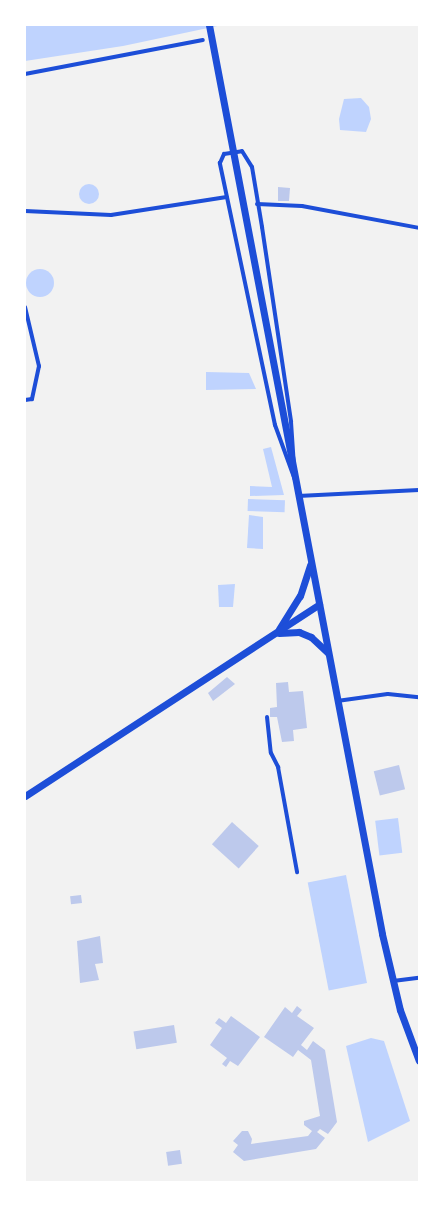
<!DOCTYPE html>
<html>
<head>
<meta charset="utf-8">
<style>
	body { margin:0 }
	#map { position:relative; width:444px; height:1207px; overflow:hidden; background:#f2f2f2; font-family:"Source Sans 3",sans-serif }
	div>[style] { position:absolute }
	.water>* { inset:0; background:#bfd3fe; transform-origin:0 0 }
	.round { border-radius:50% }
	.building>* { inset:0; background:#bdc9ec; transform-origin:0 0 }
	.minor>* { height:4px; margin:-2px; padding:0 2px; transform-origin:2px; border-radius:2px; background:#1d4ed8 }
	.trunk>* { height:7px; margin:-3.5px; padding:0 3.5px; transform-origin:3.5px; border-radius:3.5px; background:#1d4ed8 }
	span { translate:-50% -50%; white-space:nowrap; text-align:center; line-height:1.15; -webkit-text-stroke:4px #fff; paint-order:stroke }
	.frame { position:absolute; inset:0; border:26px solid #fff; pointer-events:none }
</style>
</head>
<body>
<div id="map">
	<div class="water">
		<div style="clip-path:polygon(25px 25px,222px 25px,123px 46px,25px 61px)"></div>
		<div style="clip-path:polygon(361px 98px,369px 107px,371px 119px,366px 132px,340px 130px,339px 119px,344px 99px)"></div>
		<div class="round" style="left:79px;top:184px;width:20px;height:20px"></div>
		<div class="round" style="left:26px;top:269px;width:28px;height:28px"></div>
		<div style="clip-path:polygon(206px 372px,249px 373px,256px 389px,206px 390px)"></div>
		<div style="clip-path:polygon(271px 447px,284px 495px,250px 496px,250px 486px,272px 487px,263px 449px)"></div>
		<div style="left:248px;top:499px;width:37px;height:12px;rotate:2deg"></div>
		<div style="clip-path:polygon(249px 515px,263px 517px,263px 549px,247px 548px)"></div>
		<div style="clip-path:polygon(235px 584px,233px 607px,219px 607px,218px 585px)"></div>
		<div style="left:398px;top:818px;width:35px;height:23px;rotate:83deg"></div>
		<div style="left:346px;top:875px;width:110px;height:39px;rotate:79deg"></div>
		<div style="clip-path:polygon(371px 1038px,384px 1041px,410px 1121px,368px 1142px,346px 1046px)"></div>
	</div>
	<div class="building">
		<div style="clip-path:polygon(278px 187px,290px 188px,289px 201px,278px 201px)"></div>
		<div style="clip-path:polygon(227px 677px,235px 684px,213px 701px,208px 693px)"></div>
		<div style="clip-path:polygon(288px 682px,289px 692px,303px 691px,307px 728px,293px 730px,294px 741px,282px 742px,277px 717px,270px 717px,270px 708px,277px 707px,276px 683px)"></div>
		<div style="left:399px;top:765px;width:25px;height:26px;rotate:76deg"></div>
		<div style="left:232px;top:822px;width:36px;height:30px;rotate:42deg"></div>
		<div style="left:81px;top:895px;width:8px;height:11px;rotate:83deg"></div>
		<div style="clip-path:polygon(100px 936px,103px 963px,95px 964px,99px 980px,80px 983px,77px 941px)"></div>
		<div style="clip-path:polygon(297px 1006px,302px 1010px,297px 1016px,314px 1028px,301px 1045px,307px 1050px,313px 1041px,325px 1050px,337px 1122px,328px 1134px,320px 1129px,317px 1132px,325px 1138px,316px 1149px,244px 1161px,233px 1152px,238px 1145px,233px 1141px,242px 1131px,248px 1131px,252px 1139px,251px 1144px,308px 1136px,312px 1131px,304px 1125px,304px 1121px,320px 1116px,311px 1060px,298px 1050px,293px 1057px,264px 1037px,285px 1007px,292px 1013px)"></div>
		<div style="clip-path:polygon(231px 1016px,260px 1037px,238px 1066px,230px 1061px,226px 1067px,222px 1064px,227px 1058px,210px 1045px,222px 1028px,215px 1023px,219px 1018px,226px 1023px)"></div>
		<div style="left:174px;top:1025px;width:18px;height:41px;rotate:81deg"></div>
		<div style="left:180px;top:1150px;width:14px;height:14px;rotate:82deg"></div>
	</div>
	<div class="minor">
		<div style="left:25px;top:74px;width:181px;rotate:-10.8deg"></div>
		<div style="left:242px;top:151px;width:19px;rotate:58deg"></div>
		<div style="left:252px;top:167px;width:61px;rotate:80.5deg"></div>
		<div style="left:262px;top:227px;width:197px;rotate:81.5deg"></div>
		<div style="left:291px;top:422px;width:58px;rotate:86.1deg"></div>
		<div style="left:295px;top:480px;width:59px;rotate:-110deg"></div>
		<div style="left:275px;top:425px;width:268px;rotate:-101.9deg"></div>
		<div style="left:220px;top:163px;width:10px;rotate:-66deg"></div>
		<div style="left:224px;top:154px;width:18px;rotate:-9deg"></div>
		<div style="left:257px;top:204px;width:45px;rotate:2.5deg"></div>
		<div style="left:302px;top:206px;width:119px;rotate:10.6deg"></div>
		<div style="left:25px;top:211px;width:86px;rotate:2.7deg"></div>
		<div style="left:111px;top:215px;width:117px;rotate:-8.8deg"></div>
		<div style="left:25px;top:307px;width:61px;rotate:76.7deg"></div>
		<div style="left:39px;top:366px;width:34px;rotate:102deg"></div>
		<div style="left:32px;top:399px;width:7px;rotate:172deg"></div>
		<div style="left:298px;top:496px;width:121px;rotate:-2.8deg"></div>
		<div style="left:337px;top:701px;width:51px;rotate:-7.8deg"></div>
		<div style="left:388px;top:694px;width:31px;rotate:6deg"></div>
		<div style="left:267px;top:717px;width:36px;rotate:84deg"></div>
		<div style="left:271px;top:753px;width:16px;rotate:63deg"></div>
		<div style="left:278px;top:767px;width:107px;rotate:79.7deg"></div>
		<div style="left:393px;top:981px;width:26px;rotate:-7deg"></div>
	</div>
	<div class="trunk">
		<div style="left:209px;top:25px;width:925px;rotate:79.22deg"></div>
		<div style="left:382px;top:934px;width:78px;rotate:76.7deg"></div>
		<div style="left:400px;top:1010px;width:54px;rotate:69.6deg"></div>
		<div style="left:279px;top:629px;width:39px;rotate:-58deg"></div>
		<div style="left:300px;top:596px;width:33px;rotate:-72deg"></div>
		<div style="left:279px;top:633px;width:20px;rotate:-3deg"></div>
		<div style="left:299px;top:632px;width:13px;rotate:23deg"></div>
		<div style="left:311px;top:637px;width:23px;rotate:43deg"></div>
		<div style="left:25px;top:796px;width:351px;rotate:-33.1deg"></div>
	</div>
	<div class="frame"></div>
</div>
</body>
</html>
